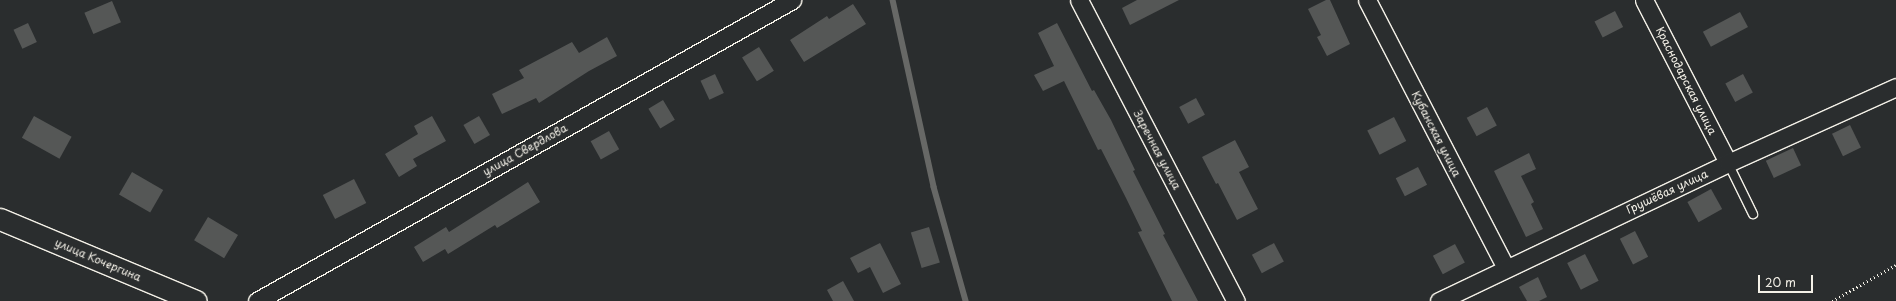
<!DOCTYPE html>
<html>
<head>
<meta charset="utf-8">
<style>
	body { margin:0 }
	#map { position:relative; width:1896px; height:301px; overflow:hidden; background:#2a2d2e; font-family:"Playpen Sans",sans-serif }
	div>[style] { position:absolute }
	.stream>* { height:5.5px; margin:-2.75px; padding:0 2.75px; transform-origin:2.75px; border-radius:2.75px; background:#676866 }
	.building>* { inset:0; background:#555756; transform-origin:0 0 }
	.path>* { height:2.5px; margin-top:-1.25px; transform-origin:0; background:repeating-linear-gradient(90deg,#f4f1e8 0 1px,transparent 0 4px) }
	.roads { filter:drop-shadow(1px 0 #f4f1e8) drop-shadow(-1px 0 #f4f1e8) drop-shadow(0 1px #f4f1e8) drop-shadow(0 -1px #f4f1e8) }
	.service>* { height:8px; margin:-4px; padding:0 4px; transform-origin:4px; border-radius:4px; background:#2a2d2e }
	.minor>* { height:17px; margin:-8.5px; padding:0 8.5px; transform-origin:8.5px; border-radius:8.5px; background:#2a2d2e }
	.tertiary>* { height:21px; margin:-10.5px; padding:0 10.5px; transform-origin:10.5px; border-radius:10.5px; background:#2a2d2e }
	span { translate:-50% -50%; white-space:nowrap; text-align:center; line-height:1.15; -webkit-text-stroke:3px #2a2d2e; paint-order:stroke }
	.street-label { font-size:11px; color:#f4f1e8 }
	.scale { position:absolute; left:1758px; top:275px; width:55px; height:18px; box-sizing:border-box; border:2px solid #f4f1e8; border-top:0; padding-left:5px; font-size:12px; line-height:14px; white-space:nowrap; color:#f4f1e8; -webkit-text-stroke:3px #2a2d2e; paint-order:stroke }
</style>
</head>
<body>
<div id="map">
	<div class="stream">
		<div style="left:893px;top:0;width:191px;rotate:77.6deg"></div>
		<div style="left:934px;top:187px;width:118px;rotate:74.3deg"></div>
	</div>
	<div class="building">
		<div style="clip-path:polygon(1137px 0,1179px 0,1130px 25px,1122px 8px)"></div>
		<div style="clip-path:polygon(1326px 0,1330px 0,1350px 44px,1327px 56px,1317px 37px,1321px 35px,1308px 9px)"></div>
		<div style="left:112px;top:1px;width:23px;height:30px;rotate:67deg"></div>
		<div style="clip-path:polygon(853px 4px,866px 24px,804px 62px,790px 40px,827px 16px,829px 19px)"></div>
		<div style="left:1615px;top:11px;width:18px;height:23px;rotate:63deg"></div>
		<div style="left:1740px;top:12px;width:17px;height:42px;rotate:62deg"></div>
		<div style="left:28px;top:23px;width:21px;height:16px;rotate:65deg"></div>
		<div style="clip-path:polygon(1057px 23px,1092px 91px,1094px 90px,1111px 120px,1135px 170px,1133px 171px,1165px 234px,1163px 235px,1198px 301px,1172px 301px,1138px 232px,1142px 231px,1126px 198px,1101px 149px,1098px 150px,1064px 81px,1043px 91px,1034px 75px,1054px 66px,1038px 33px)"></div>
		<div style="clip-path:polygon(607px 37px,617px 56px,589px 71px,539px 103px,536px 98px,502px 114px,492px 94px,524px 78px,519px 70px,572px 42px,579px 53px)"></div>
		<div style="left:759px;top:47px;width:28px;height:20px;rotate:58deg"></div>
		<div style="left:715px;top:74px;width:21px;height:16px;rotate:65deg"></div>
		<div style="left:1743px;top:74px;width:21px;height:20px;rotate:62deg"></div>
		<div style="left:1196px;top:98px;width:19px;height:19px;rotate:62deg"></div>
		<div style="left:663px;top:100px;width:23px;height:17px;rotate:59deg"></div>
		<div style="left:1487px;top:107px;width:21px;height:23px;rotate:62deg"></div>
		<div style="left:34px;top:116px;width:43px;height:25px;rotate:29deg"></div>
		<div style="clip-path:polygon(432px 116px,446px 141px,413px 159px,417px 166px,399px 177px,385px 154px,418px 134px,414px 126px)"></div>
		<div style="left:479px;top:116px;width:22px;height:18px;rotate:60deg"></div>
		<div style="left:1394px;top:117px;width:27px;height:30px;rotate:63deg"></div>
		<div style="left:1850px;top:125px;width:25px;height:20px;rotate:64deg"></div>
		<div style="left:609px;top:131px;width:21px;height:21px;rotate:61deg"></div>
		<div style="clip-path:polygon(1235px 140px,1249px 167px,1239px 172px,1258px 209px,1237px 220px,1218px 183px,1216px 184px,1202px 157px)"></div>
		<div style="left:1793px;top:148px;width:19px;height:30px;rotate:65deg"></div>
		<div style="clip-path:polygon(1529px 153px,1536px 169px,1521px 176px,1534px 202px,1531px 204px,1543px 229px,1526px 237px,1494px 171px)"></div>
		<div style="left:1418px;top:167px;width:20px;height:25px;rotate:63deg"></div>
		<div style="left:132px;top:172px;width:36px;height:26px;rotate:30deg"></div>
		<div style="left:354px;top:179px;width:27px;height:35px;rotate:63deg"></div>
		<div style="clip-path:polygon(528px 182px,540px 202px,497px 228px,495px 225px,448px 254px,445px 249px,423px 262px,414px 247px,446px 227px,449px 232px)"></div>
		<div style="left:1711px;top:189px;width:23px;height:27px;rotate:61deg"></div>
		<div style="left:208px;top:217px;width:35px;height:27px;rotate:31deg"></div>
		<div style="left:929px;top:227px;width:37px;height:19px;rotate:73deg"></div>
		<div style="left:1635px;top:231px;width:29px;height:17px;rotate:63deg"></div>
		<div style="clip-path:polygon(880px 243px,901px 284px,883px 293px,870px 267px,858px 273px,850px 258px)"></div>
		<div style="left:1274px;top:243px;width:21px;height:25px;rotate:62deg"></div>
		<div style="left:1455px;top:244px;width:21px;height:25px;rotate:62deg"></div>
		<div style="left:1585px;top:254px;width:30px;height:20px;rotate:63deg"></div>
		<div style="clip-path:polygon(1538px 277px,1547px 297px,1539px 301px,1527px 301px,1519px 287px)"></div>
		<div style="clip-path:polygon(843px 281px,854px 301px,833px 301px,827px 290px)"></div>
	</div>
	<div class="path">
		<div style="left:1832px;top:301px;width:73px;rotate:-29.4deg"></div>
	</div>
	<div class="roads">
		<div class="service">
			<div style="left:1728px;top:163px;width:57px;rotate:63.9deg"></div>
		</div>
		<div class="minor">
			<div style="left:1079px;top:0;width:339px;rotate:62.5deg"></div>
			<div style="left:1367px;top:0;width:302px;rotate:62.6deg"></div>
			<div style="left:1644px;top:0;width:183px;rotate:62.7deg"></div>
			<div style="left:257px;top:301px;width:614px;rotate:-29.36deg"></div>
			<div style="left:1439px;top:301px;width:320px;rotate:-25.5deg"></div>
			<div style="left:1728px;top:163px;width:184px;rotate:-24.3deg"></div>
		</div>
		<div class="tertiary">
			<div style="left:0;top:219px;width:212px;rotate:22.7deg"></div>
		</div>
	</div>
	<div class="street-label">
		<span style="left:1686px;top:81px;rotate:63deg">Краснодарская улица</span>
		<span style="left:1436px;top:134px;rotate:63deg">Кубанская улица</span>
		<span style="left:525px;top:150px;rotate:-29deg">улица Свердлова</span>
		<span style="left:1157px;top:150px;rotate:62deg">Заречная улица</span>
		<span style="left:1667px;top:192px;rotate:-25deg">Грушёвая улица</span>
		<span style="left:98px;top:260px;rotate:23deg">улица Кочергина</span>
	</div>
	<div class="scale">20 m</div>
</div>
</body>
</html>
